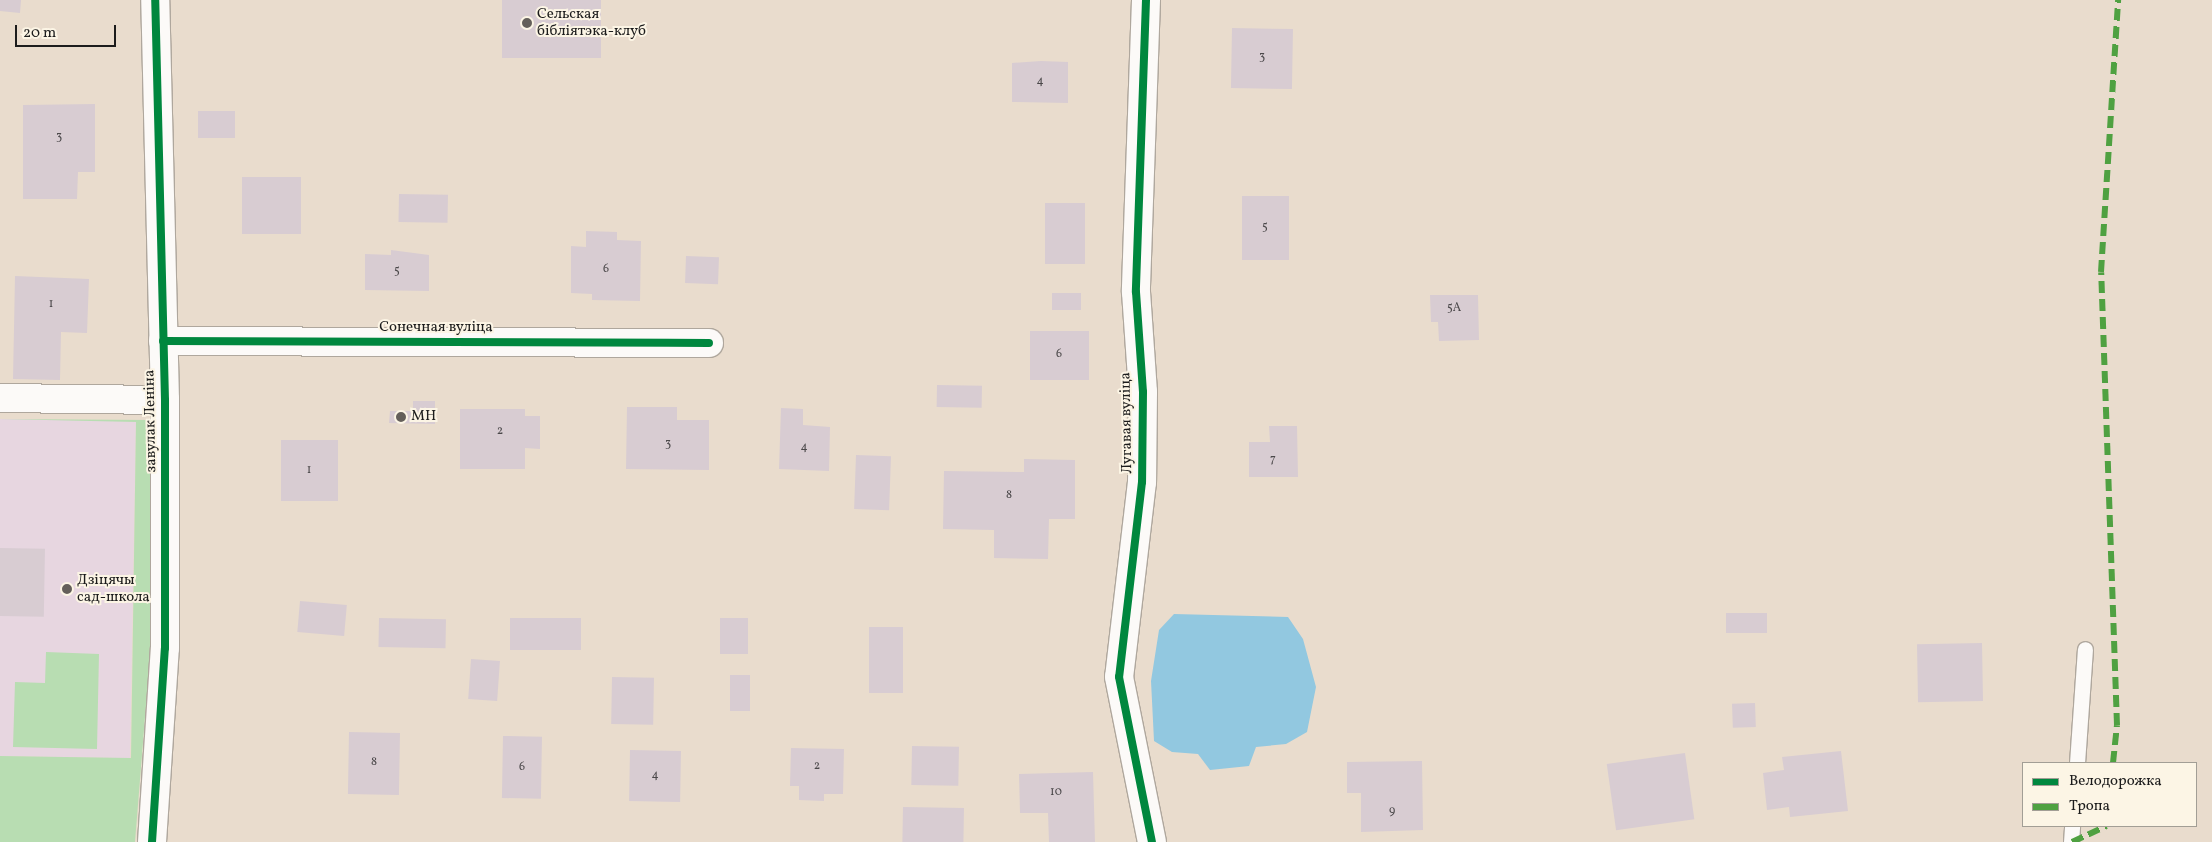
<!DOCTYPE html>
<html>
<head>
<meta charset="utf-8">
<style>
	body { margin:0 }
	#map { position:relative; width:2212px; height:842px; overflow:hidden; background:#e9dccd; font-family:Vollkorn,serif }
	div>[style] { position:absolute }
	.built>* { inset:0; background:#e7d6e0; transform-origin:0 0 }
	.green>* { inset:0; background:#b8ddb2 }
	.water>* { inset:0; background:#92c8e0 }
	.building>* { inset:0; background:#d8ccd2; transform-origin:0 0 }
	.roads { filter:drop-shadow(1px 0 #afa79d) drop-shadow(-1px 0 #afa79d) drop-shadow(0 1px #afa79d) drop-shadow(0 -1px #afa79d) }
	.service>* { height:15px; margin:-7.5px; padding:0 7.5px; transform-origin:7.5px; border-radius:7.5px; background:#fcfaf8 }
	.minor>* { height:28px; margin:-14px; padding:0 14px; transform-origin:14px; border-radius:14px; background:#fcfaf8 }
	.quiet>* { height:6px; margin-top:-3px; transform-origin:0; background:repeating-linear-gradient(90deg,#4fa141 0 12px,transparent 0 18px) }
	.cycleway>* { height:8px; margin:-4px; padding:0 4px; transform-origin:4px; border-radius:4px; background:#00873e }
	.dots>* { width:14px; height:14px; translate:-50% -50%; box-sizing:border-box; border:2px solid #fcf5e5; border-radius:50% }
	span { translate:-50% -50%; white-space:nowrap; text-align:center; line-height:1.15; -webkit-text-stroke:4px #fcf5e5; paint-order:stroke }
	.number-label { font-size:12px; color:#4b484a }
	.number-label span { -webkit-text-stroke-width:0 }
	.poi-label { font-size:15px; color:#1c1c1c }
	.left { translate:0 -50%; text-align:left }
	.street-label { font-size:15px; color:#1c1c1c }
	.legend { position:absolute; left:2022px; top:762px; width:175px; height:65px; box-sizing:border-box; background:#fcf5e5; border:1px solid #a29e95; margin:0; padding:6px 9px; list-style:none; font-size:15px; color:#1c1c1c }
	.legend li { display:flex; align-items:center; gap:10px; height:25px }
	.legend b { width:25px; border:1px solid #a29e95 }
	.scale { position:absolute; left:15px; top:25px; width:101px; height:22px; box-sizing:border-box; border:2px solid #1c1c1c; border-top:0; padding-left:6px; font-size:15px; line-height:18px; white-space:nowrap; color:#1c1c1c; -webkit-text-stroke:4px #fcf5e5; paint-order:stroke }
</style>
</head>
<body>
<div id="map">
	<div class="built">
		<div style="left:0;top:419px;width:136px;height:337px;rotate:1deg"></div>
	</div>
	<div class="green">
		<div style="clip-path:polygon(0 419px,152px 420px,150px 655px,135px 842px,0 842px,0 756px,131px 758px,136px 422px)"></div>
		<div style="clip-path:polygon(46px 652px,99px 654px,97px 749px,13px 747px,15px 682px,45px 683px)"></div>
	</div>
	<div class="water">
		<div style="clip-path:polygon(1174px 614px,1288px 617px,1303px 639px,1316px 687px,1307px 732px,1286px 744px,1256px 747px,1249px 766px,1210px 770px,1198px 754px,1172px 752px,1154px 741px,1151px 681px,1159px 630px)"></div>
	</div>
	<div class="building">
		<div style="clip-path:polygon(0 0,21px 0,20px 13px,0 11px)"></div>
		<div style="left:502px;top:0;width:99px;height:58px"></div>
		<div style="left:1232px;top:28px;width:61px;height:60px;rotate:1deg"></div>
		<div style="clip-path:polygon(1041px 61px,1068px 62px,1068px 103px,1012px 102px,1012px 63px)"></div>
		<div style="clip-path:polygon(95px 104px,95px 172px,78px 172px,77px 199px,23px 199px,23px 105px)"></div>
		<div style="left:235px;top:111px;width:27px;height:37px;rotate:90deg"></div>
		<div style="left:301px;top:177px;width:57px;height:59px;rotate:90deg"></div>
		<div style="left:399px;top:194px;width:49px;height:28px;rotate:1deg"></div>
		<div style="left:1242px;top:196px;width:47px;height:64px"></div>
		<div style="left:1045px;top:203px;width:40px;height:61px"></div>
		<div style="clip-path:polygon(586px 231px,617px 232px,617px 240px,641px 241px,640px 301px,592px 300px,592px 294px,571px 293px,571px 246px,586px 247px)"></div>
		<div style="clip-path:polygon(391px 250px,429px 255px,429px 291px,365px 290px,365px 254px,391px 255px)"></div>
		<div style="left:686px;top:256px;width:33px;height:27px;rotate:2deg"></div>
		<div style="clip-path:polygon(15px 276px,89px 279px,87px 333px,61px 332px,60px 380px,13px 379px)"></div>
		<div style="left:1052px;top:293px;width:29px;height:17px"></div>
		<div style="clip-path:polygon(1430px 295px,1478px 295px,1479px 340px,1439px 341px,1438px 322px,1431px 322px)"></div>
		<div style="left:1030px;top:331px;width:59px;height:49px"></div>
		<div style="left:937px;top:385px;width:45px;height:22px;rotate:1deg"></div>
		<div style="clip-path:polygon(413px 401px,435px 401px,435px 424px,389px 423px,390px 411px,413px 411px)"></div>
		<div style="clip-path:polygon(627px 407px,677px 407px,677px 420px,709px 420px,709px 470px,626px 469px)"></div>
		<div style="clip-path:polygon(781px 408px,803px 409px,803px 425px,830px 427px,829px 471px,779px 469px)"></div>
		<div style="clip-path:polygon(460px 409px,525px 409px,525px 416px,540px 416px,540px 449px,525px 448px,525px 469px,460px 469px)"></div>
		<div style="clip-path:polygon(1269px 426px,1297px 426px,1298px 477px,1249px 477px,1249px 442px,1270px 442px)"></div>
		<div style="left:281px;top:440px;width:57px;height:61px"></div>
		<div style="left:856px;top:455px;width:35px;height:54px;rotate:2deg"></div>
		<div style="clip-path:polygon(1024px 459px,1075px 460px,1075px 519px,1049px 519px,1048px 559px,994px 558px,994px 530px,943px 529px,944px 471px,1024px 472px)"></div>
		<div style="left:0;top:548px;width:45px;height:68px;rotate:1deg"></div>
		<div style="left:300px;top:601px;width:47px;height:31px;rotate:5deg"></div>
		<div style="left:1767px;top:613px;width:20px;height:41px;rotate:90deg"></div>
		<div style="left:379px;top:618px;width:67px;height:29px;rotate:1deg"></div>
		<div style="left:510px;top:618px;width:71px;height:32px"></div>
		<div style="left:748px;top:618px;width:36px;height:28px;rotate:90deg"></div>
		<div style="left:869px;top:627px;width:34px;height:66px"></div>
		<div style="left:1982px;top:643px;width:58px;height:65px;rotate:89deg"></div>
		<div style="left:471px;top:659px;width:29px;height:40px;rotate:4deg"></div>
		<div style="left:730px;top:675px;width:20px;height:36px"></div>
		<div style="left:612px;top:677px;width:42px;height:47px;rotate:1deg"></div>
		<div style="left:1755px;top:703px;width:24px;height:23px;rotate:88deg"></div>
		<div style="left:349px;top:732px;width:51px;height:62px;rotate:1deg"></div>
		<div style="left:503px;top:736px;width:39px;height:62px;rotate:1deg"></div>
		<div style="left:912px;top:746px;width:47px;height:39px;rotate:1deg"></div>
		<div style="clip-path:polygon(791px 748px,844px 749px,843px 794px,824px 794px,824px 801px,799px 800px,799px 786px,790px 786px)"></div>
		<div style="left:630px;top:750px;width:51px;height:51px;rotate:1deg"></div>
		<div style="clip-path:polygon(1841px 751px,1848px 811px,1790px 817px,1789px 807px,1767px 810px,1763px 773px,1784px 770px,1782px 757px)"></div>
		<div style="left:1685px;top:753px;width:67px;height:79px;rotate:82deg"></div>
		<div style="clip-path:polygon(1422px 761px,1423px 830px,1361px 832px,1361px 793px,1347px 793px,1347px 762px)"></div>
		<div style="clip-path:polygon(1093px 772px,1095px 842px,1049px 842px,1048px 813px,1020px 813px,1019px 774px)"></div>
		<div style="left:903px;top:807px;width:61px;height:35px;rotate:1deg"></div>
	</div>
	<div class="roads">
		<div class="service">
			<div style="left:2077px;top:763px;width:114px;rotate:-86deg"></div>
			<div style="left:2071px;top:842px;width:16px;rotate:-86deg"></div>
		</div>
		<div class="minor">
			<div style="left:1146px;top:0;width:292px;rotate:92deg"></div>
			<div style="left:1136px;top:292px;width:100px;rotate:86deg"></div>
			<div style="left:1143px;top:392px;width:90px;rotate:90.6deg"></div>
			<div style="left:1142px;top:482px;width:196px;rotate:96.7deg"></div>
			<div style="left:1119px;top:677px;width:168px;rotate:78.7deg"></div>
			<div style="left:163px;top:341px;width:546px;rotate:0.21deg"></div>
			<div style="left:0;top:398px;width:165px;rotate:0.7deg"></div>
			<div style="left:152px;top:842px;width:194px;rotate:-86.2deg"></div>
			<div style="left:165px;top:648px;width:248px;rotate:-90deg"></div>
			<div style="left:165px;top:400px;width:400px;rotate:-91.4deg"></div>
		</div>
	</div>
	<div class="quiet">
		<div style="left:2113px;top:763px;width:38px;rotate:-84deg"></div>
		<div style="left:2117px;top:725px;width:453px;rotate:-92deg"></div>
		<div style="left:2101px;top:272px;width:273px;rotate:-86.4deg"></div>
		<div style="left:2072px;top:842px;width:38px;rotate:-25deg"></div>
	</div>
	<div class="cycleway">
		<div style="left:1146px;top:0;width:292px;rotate:92deg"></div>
		<div style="left:1136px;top:292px;width:100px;rotate:86deg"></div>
		<div style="left:1143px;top:392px;width:90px;rotate:90.6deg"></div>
		<div style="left:1142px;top:482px;width:196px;rotate:96.7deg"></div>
		<div style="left:1119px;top:677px;width:168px;rotate:78.7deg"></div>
		<div style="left:163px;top:341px;width:546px;rotate:0.21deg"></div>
		<div style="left:152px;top:842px;width:194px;rotate:-86.2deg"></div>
		<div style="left:165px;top:648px;width:248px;rotate:-90deg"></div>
		<div style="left:165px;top:400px;width:400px;rotate:-91.4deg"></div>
	</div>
	<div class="dots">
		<div style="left:527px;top:23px;background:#645f5a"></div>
		<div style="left:401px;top:417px;background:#645f5a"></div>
		<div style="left:67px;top:589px;background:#645f5a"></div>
	</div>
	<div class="number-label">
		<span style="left:1262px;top:58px">3</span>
		<span style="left:1040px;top:82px">4</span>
		<span style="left:59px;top:138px">3</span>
		<span style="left:1265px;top:228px">5</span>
		<span style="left:606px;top:270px">6</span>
		<span style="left:397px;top:272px">5</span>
		<span style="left:51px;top:305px">1</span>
		<span style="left:1454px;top:309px">5А</span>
		<span style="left:1059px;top:355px">6</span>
		<span style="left:500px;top:432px">2</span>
		<span style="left:668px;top:445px">3</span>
		<span style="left:804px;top:448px">4</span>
		<span style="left:1273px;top:460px">7</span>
		<span style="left:309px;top:471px">1</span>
		<span style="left:1009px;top:496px">8</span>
		<span style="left:374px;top:763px">8</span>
		<span style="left:817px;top:767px">2</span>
		<span style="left:522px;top:768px">6</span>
		<span style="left:655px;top:776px">4</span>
		<span style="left:1056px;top:793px">10</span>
		<span style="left:1392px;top:812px">9</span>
	</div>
	<div class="poi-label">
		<span class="left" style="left:537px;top:23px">Сельская<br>бібліятэка-клуб</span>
		<span class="left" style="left:411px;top:417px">МН</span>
		<span class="left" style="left:77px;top:589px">Дзіцячы<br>сад-школа</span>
	</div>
	<div class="street-label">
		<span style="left:436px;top:328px">Сонечная вуліца</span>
		<span style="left:151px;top:421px;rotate:-91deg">завулак Леніна</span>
		<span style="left:1127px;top:423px;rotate:-91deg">Лугавая вуліца</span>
	</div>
	<ul class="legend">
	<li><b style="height:6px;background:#00873e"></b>Велодорожка</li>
	<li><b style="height:6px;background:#4fa141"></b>Тропа</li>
	</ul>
	<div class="scale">20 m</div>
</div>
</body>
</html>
